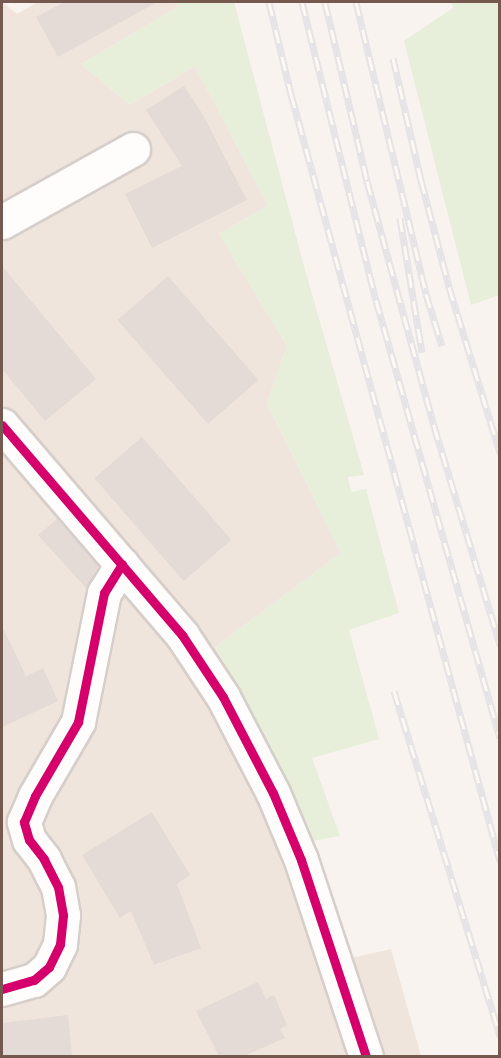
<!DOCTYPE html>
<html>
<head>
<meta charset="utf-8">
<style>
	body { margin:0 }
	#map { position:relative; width:501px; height:1058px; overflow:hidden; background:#f8f3ee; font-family:Poppins,sans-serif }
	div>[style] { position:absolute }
	.residential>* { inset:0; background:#f0e5dc }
	.green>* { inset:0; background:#e7eeda }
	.building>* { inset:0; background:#e4dbd6; transform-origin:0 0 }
	.roads { filter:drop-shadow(2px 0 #d6ceca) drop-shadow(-2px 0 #d6ceca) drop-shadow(0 2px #d6ceca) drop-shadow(0 -2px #d6ceca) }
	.minor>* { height:33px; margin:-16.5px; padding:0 16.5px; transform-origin:16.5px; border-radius:16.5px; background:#fefdfc }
	.rail>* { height:7px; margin-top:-3.5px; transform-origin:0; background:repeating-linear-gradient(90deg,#fef8f1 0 14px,#e5e3e6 0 28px); box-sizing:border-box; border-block:2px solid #e5e3e6 }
	.cycleway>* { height:9px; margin:-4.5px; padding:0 4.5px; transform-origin:4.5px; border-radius:4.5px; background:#d6006c }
	span { translate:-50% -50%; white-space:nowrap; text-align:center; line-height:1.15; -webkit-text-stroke:4.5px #fef8f1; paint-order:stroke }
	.frame { position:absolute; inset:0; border:3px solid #75584e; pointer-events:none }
</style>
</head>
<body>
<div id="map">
	<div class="residential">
		<div style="clip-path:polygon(2px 2px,17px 14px,38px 2px,175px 2px,178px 7px,81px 64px,130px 105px,195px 66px,268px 206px,219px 234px,287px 346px,267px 403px,341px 553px,215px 647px,270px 744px,312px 841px,351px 958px,391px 949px,421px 1056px,2px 1056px)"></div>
	</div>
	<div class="green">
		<div style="clip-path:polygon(175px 2px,234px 2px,305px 270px,364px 475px,348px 477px,351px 492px,366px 489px,399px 613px,349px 630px,379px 739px,312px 758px,340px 836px,312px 841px,270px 744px,215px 647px,341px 553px,267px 403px,287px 346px,219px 234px,268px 206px,195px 66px,130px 105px,81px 64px,178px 7px)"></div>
		<div style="clip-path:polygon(451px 2px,499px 2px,499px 295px,471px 305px,404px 41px,453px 8px)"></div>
	</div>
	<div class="building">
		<div style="clip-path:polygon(65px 2px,157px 2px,58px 57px,36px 17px)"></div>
		<div style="clip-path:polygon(184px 86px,203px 115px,247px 200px,152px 248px,125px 194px,182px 166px,146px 110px)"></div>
		<div style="clip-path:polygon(2px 266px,96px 379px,45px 421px,2px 369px)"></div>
		<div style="left:168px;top:276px;width:138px;height:67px;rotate:49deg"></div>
		<div style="left:142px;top:437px;width:136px;height:63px;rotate:49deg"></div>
		<div style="clip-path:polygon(57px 519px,98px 566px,86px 588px,38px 535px)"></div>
		<div style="clip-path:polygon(2px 626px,26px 676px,43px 668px,58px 701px,2px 727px)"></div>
		<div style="clip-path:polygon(152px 812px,190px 875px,177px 884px,201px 948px,154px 965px,131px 911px,120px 918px,82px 855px)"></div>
		<div style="clip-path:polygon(258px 982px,266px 999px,274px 995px,287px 1025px,280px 1029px,285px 1038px,244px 1056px,219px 1056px,196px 1011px)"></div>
		<div style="clip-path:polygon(68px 1015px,72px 1056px,2px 1056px,2px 1023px)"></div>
	</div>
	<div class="roads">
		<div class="minor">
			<div style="left:2px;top:222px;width:150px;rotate:-29.1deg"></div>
			<div style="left:2px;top:425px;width:277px;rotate:49.4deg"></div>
			<div style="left:182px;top:635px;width:74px;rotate:56.5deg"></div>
			<div style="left:223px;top:697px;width:108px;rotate:62.5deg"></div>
			<div style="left:273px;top:793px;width:73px;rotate:67.3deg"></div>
			<div style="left:301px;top:860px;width:206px;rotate:71.7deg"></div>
			<div style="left:2px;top:989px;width:33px;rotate:-16deg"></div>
			<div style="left:34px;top:980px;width:20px;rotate:-41deg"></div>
			<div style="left:49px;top:967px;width:25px;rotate:-64deg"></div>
			<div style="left:60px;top:944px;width:29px;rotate:-84deg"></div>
			<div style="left:63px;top:915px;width:28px;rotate:-100deg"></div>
			<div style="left:58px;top:887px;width:31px;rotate:-117deg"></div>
			<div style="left:44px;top:859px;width:24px;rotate:-128deg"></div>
			<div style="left:29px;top:840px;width:19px;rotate:-106deg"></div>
			<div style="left:24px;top:822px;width:28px;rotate:-67deg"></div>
			<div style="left:35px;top:796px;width:86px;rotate:-59.8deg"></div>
			<div style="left:78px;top:722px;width:132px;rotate:-78.6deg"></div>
			<div style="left:104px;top:593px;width:34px;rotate:-58deg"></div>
		</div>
	</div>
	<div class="rail">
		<div style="left:269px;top:2px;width:95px;rotate:76.6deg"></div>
		<div style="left:291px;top:94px;width:795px;rotate:74.76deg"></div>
		<div style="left:302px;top:2px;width:307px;rotate:76.1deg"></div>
		<div style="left:376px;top:300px;width:455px;rotate:74.2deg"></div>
		<div style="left:325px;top:2px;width:184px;rotate:76.8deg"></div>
		<div style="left:367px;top:181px;width:254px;rotate:74.7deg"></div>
		<div style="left:434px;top:426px;width:229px;rotate:73.2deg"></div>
		<div style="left:356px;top:2px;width:300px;rotate:76.5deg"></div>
		<div style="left:426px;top:294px;width:54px;rotate:72.9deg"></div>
		<div style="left:393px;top:58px;width:125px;rotate:77.1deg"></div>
		<div style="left:421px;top:180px;width:111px;rotate:75.3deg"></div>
		<div style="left:449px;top:287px;width:174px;rotate:72.9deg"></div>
		<div style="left:400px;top:218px;width:136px;rotate:80.7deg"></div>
		<div style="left:394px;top:691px;width:361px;rotate:72.9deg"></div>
	</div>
	<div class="cycleway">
		<div style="left:2px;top:425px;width:277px;rotate:49.4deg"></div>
		<div style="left:182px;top:635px;width:74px;rotate:56.5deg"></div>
		<div style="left:223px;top:697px;width:108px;rotate:62.5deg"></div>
		<div style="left:273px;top:793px;width:73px;rotate:67.3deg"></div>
		<div style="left:301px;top:860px;width:206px;rotate:71.7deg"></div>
		<div style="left:2px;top:989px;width:33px;rotate:-16deg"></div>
		<div style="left:34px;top:980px;width:20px;rotate:-41deg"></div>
		<div style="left:49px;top:967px;width:25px;rotate:-64deg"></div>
		<div style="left:60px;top:944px;width:29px;rotate:-84deg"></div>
		<div style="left:63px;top:915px;width:28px;rotate:-100deg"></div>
		<div style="left:58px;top:887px;width:31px;rotate:-117deg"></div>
		<div style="left:44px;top:859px;width:24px;rotate:-128deg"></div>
		<div style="left:29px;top:840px;width:19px;rotate:-106deg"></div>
		<div style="left:24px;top:822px;width:28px;rotate:-67deg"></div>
		<div style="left:35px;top:796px;width:86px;rotate:-59.8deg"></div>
		<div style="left:78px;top:722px;width:132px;rotate:-78.6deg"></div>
		<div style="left:104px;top:593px;width:34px;rotate:-58deg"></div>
	</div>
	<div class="frame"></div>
</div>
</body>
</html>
